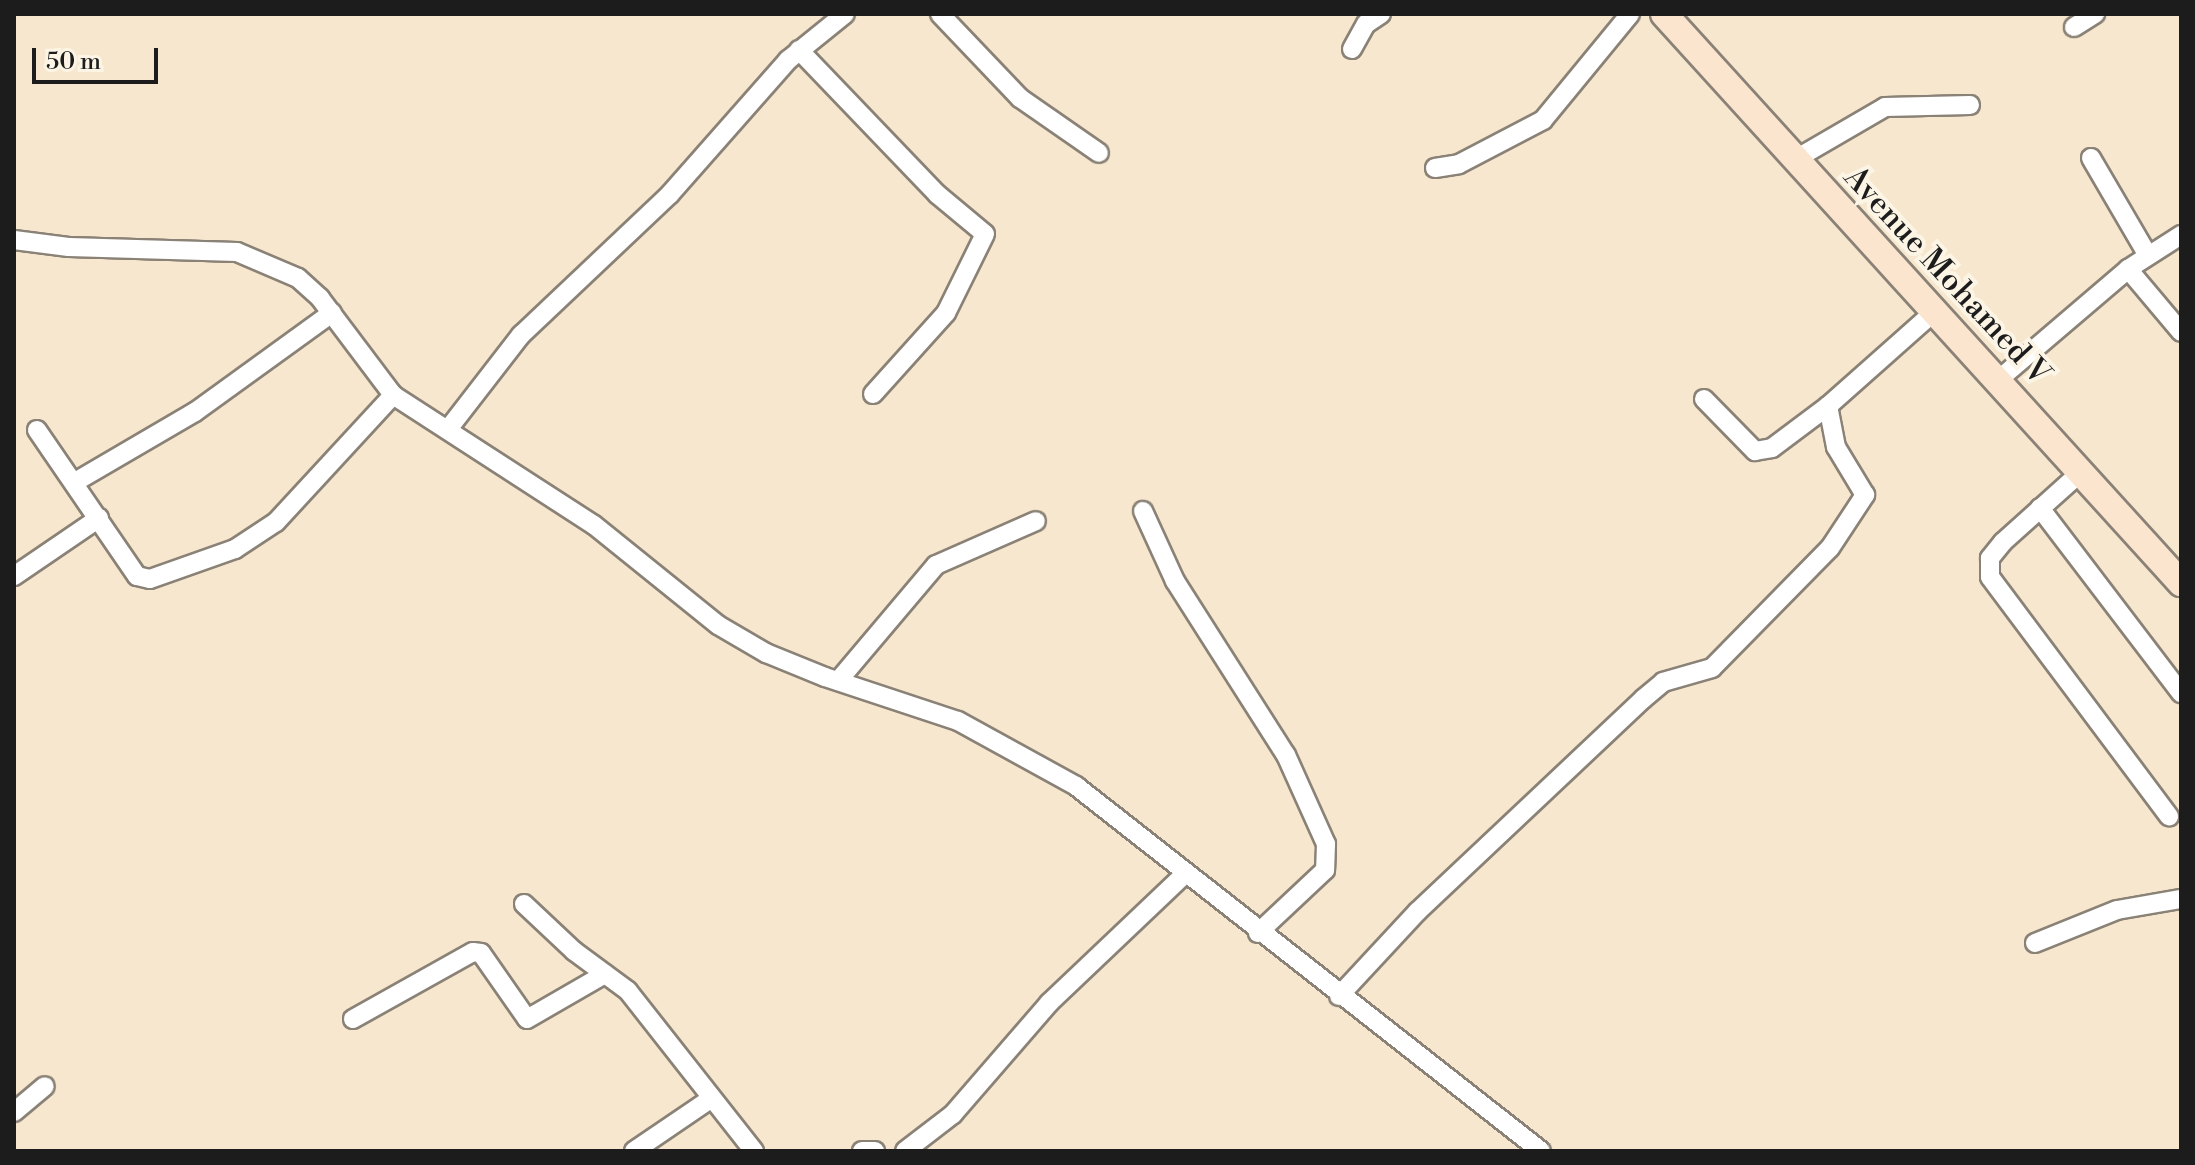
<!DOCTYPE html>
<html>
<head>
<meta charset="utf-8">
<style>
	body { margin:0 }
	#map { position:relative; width:2195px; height:1165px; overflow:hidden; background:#f7e7cf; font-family:"Libre Bodoni",serif }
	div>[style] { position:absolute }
	.roads { filter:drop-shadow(2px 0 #8a8276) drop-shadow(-2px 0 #8a8276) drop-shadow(0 2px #8a8276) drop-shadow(0 -2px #8a8276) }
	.street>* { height:18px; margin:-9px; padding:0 9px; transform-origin:9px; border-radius:9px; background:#fff }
	.secondary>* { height:26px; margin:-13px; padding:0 13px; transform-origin:13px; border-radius:13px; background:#fce5cf }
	span { translate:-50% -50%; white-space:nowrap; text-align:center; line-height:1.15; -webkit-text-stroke:8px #fcf5e5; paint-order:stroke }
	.street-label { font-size:32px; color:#1c1c1c }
	.frame { position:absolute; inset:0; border:16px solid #1c1c1c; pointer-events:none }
	.scale { position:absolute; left:32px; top:48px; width:126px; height:36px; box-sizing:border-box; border:4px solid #1c1c1c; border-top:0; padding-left:10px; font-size:24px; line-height:28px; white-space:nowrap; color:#1c1c1c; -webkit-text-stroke:6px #fcf5e5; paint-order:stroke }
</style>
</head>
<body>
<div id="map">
	<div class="roads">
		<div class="street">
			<div style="left:940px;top:14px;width:116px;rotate:46.4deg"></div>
			<div style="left:1020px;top:98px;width:96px;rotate:34.8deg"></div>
			<div style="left:2074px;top:27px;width:25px;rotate:-32deg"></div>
			<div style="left:1352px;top:49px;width:29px;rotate:-61deg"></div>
			<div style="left:1366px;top:24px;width:18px;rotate:-34deg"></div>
			<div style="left:799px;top:50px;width:199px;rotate:46.2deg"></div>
			<div style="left:937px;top:194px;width:62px;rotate:39.8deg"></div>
			<div style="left:985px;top:234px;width:88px;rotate:116.3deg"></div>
			<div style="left:946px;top:313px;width:109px;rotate:132deg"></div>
			<div style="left:2091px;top:158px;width:111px;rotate:59.7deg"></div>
			<div style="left:1794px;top:160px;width:105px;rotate:-30.2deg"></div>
			<div style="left:1885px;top:107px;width:85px;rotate:-1.3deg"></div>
			<div style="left:1435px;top:168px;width:24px;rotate:-9deg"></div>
			<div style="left:1459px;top:164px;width:95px;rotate:-27.6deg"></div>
			<div style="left:1543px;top:120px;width:137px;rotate:-50.6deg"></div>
			<div style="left:14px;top:240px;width:55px;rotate:7.3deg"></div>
			<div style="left:69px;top:247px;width:168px;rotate:1.7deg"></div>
			<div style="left:237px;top:252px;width:66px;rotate:23.1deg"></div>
			<div style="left:298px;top:278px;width:30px;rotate:42deg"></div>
			<div style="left:320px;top:298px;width:121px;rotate:53deg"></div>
			<div style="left:393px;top:395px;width:239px;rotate:32.9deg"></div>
			<div style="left:594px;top:525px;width:159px;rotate:38.9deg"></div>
			<div style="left:718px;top:625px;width:56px;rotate:30.3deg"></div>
			<div style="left:766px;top:653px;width:64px;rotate:22.1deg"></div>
			<div style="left:825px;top:677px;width:140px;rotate:18.3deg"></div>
			<div style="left:958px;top:721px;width:135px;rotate:28.8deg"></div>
			<div style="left:1076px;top:786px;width:591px;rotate:38.13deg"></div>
			<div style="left:2128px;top:269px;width:82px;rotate:49.9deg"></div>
			<div style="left:1997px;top:381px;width:172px;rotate:-40.5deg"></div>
			<div style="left:2128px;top:269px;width:63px;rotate:-32.7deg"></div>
			<div style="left:1704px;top:399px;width:73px;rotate:45.6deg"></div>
			<div style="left:1755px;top:451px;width:17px;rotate:-10deg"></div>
			<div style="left:1772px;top:448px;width:70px;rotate:-36.9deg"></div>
			<div style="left:449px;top:428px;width:118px;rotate:-52.3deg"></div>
			<div style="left:521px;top:335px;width:205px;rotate:-43.4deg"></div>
			<div style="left:670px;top:194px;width:179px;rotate:-48.6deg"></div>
			<div style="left:788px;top:60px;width:73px;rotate:-38.9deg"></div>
			<div style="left:37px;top:430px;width:177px;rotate:55.6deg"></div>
			<div style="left:137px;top:576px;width:13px;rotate:13deg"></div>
			<div style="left:150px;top:579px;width:90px;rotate:-19.4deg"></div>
			<div style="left:235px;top:549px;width:49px;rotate:-33.4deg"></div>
			<div style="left:276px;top:522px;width:173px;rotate:-47.3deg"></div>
			<div style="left:2081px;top:472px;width:105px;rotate:138.1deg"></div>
			<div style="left:2003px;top:542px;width:21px;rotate:129deg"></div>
			<div style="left:1990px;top:558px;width:19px;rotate:90deg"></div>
			<div style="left:1990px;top:577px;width:299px;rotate:53.2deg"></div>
			<div style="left:75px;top:482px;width:139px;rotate:-30.3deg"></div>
			<div style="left:195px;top:412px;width:169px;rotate:-35.9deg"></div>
			<div style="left:2040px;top:508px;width:233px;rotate:52.7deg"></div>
			<div style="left:1143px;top:511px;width:77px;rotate:65.4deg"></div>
			<div style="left:1175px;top:581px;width:206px;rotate:57.5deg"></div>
			<div style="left:1286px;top:755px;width:98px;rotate:65.8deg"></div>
			<div style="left:1326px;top:844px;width:26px;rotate:92deg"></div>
			<div style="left:1325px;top:870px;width:92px;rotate:136.8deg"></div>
			<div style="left:14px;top:576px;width:103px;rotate:-34.3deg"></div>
			<div style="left:838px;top:681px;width:152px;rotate:-49.8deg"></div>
			<div style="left:936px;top:565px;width:109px;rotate:-23.7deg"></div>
			<div style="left:524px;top:904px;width:69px;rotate:43.2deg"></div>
			<div style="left:574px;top:951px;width:67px;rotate:36.5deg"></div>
			<div style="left:628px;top:991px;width:204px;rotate:51.8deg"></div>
			<div style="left:2035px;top:943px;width:88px;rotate:-21.9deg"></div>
			<div style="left:2117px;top:910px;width:65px;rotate:-9.8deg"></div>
			<div style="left:1339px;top:996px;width:115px;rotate:-47.1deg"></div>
			<div style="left:1417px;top:912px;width:311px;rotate:-43.3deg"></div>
			<div style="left:1643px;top:699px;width:26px;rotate:-40deg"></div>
			<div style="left:1663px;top:682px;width:51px;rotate:-15.9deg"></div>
			<div style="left:1712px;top:668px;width:168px;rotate:-45.5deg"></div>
			<div style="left:1830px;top:548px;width:64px;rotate:-56.6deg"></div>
			<div style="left:1865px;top:495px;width:56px;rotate:-121.1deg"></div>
			<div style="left:1836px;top:447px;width:42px;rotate:-101deg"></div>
			<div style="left:1828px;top:406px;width:142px;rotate:-41.6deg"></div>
			<div style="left:353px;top:1019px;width:137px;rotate:-29.2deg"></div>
			<div style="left:473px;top:952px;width:8px;rotate:7deg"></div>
			<div style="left:481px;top:953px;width:80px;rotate:55.1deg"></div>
			<div style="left:527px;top:1019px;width:90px;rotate:-30deg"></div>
			<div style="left:14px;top:1112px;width:40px;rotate:-40deg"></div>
			<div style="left:634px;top:1151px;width:94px;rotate:-34.2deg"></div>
			<div style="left:862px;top:1151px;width:13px"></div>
			<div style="left:905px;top:1151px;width:61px;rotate:-37.6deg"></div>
			<div style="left:953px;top:1114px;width:147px;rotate:-49.1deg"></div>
			<div style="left:1049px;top:1003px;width:187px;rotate:-43.5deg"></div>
		</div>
		<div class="secondary">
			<div style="left:1664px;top:14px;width:769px;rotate:47.74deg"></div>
		</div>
	</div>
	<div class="street-label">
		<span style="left:1947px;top:276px;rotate:47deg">Avenue Mohamed V</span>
	</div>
	<div class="frame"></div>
	<div class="scale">50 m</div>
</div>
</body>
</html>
